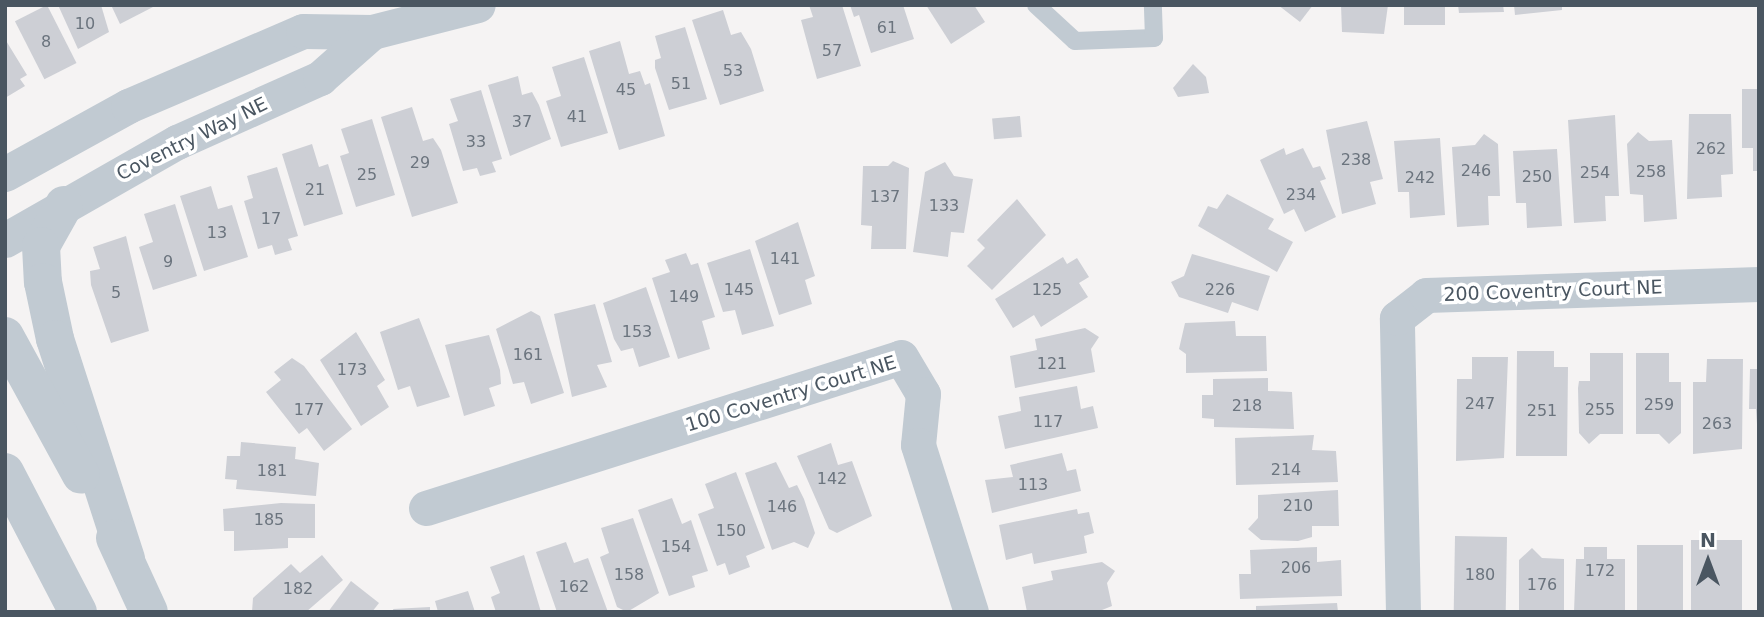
<!DOCTYPE html>
<html>
<head>
<meta charset="utf-8">
<style>
	body { margin:0 }
	#map { position:relative; width:1764px; height:617px; overflow:hidden; background:#f5f3f3; font-family:"DejaVu Sans",sans-serif }
	div>[style] { position:absolute }
	.building>* { inset:0; background:#cdcfd5; transform-origin:0 0 }
	.service>* { height:18px; margin:-9px; padding:0 9px; transform-origin:9px; border-radius:9px; background:#c1cad2 }
	.minor>* { height:35px; margin:-17.5px; padding:0 17.5px; transform-origin:17.5px; border-radius:17.5px; background:#c1cad2 }
	.tertiary>* { height:38px; margin:-19px; padding:0 19px; transform-origin:19px; border-radius:19px; background:#c1cad2 }
	span { translate:-50% -50%; white-space:nowrap; text-align:center; line-height:1.15; -webkit-text-stroke:7px #fff; paint-order:stroke }
	.number-label { font-size:16px; color:#6b747e }
	.number-label span { -webkit-text-stroke-width:0 }
	.street-label { font-size:19px; color:#4a5661 }
	.frame { position:absolute; inset:0; border:7px solid #4a5661; pointer-events:none }
	.north { position:absolute; left:1673px; top:526px; width:70px; height:70px; -webkit-text-stroke:5px #fff; paint-order:stroke; rotate:0deg; font-size:19px; font-weight:700; line-height:28px; text-align:center; color:#4a5661 }
	.north::after { content:''; display:block; margin:auto; width:24px; height:32px; background:#4a5661; clip-path:polygon(50% 0,100% 100%,50% 72%,0 100%) }
</style>
</head>
<body>
<div id="map">
	<div class="building">
		<div style="left:47px;top:5px;width:65px;height:36px;rotate:63deg"></div>
		<div style="clip-path:polygon(58px 5px,101px 5px,109px 32px,78px 49px)"></div>
		<div style="clip-path:polygon(111px 5px,152px 5px,153px 7px,120px 24px)"></div>
		<div style="clip-path:polygon(809px 5px,842px 5px,861px 66px,817px 79px,801px 20px,813px 17px)"></div>
		<div style="clip-path:polygon(850px 5px,903px 5px,914px 39px,871px 53px,859px 15px,854px 17px)"></div>
		<div style="clip-path:polygon(926px 5px,974px 5px,985px 22px,951px 44px)"></div>
		<div style="clip-path:polygon(1278px 5px,1313px 5px,1300px 22px)"></div>
		<div style="clip-path:polygon(1341px 5px,1388px 5px,1384px 34px,1342px 32px)"></div>
		<div style="left:1404px;top:5px;width:41px;height:20px"></div>
		<div style="clip-path:polygon(1458px 5px,1503px 5px,1504px 12px,1459px 13px)"></div>
		<div style="clip-path:polygon(1514px 5px,1562px 5px,1562px 10px,1515px 15px)"></div>
		<div style="clip-path:polygon(723px 10px,731px 35px,741px 32px,751px 49px,764px 91px,720px 105px,692px 20px)"></div>
		<div style="clip-path:polygon(685px 27px,707px 99px,669px 110px,655px 68px,655px 60px,661px 58px,655px 36px)"></div>
		<div style="clip-path:polygon(5px 39px,27px 75px,20px 79px,25px 86px,5px 98px)"></div>
		<div style="clip-path:polygon(620px 41px,629px 74px,640px 71px,645px 85px,650px 83px,665px 136px,619px 150px,589px 51px)"></div>
		<div style="clip-path:polygon(584px 57px,608px 133px,561px 147px,546px 101px,561px 96px,552px 67px)"></div>
		<div style="clip-path:polygon(1193px 64px,1206px 77px,1209px 93px,1178px 97px,1173px 88px)"></div>
		<div style="clip-path:polygon(518px 76px,522px 95px,532px 92px,539px 105px,551px 139px,510px 156px,488px 85px)"></div>
		<div style="clip-path:polygon(1742px 89px,1759px 89px,1759px 171px,1753px 171px,1753px 148px,1742px 148px)"></div>
		<div style="clip-path:polygon(481px 90px,502px 159px,492px 162px,496px 172px,480px 176px,477px 168px,463px 171px,449px 124px,458px 121px,450px 99px)"></div>
		<div style="clip-path:polygon(412px 107px,423px 141px,433px 138px,441px 150px,458px 203px,412px 217px,381px 117px)"></div>
		<div style="clip-path:polygon(1689px 114px,1731px 114px,1733px 174px,1721px 175px,1722px 197px,1687px 199px)"></div>
		<div style="clip-path:polygon(1615px 115px,1619px 196px,1605px 196px,1606px 221px,1574px 223px,1568px 120px)"></div>
		<div style="left:1020px;top:116px;width:21px;height:28px;rotate:85deg"></div>
		<div style="clip-path:polygon(372px 119px,395px 195px,356px 207px,340px 156px,349px 153px,341px 129px)"></div>
		<div style="clip-path:polygon(1367px 121px,1383px 179px,1370px 182px,1376px 204px,1342px 214px,1326px 130px)"></div>
		<div style="clip-path:polygon(1638px 132px,1649px 141px,1672px 140px,1677px 219px,1644px 222px,1643px 195px,1630px 194px,1627px 144px)"></div>
		<div style="clip-path:polygon(1484px 134px,1498px 144px,1500px 196px,1488px 196px,1489px 225px,1457px 227px,1452px 147px,1475px 145px)"></div>
		<div style="clip-path:polygon(1440px 138px,1445px 215px,1410px 218px,1409px 192px,1398px 192px,1394px 141px)"></div>
		<div style="clip-path:polygon(312px 144px,319px 167px,328px 164px,343px 214px,304px 226px,282px 154px)"></div>
		<div style="clip-path:polygon(1284px 148px,1286px 155px,1303px 148px,1313px 168px,1320px 166px,1326px 179px,1320px 181px,1336px 217px,1305px 232px,1294px 209px,1284px 214px,1260px 160px)"></div>
		<div style="clip-path:polygon(1557px 149px,1562px 226px,1527px 228px,1526px 203px,1516px 203px,1513px 151px)"></div>
		<div style="clip-path:polygon(893px 161px,909px 168px,906px 249px,871px 249px,872px 226px,861px 225px,863px 166px,888px 166px)"></div>
		<div style="clip-path:polygon(945px 162px,954px 176px,973px 179px,964px 233px,951px 232px,948px 257px,913px 252px,925px 172px)"></div>
		<div style="clip-path:polygon(277px 167px,298px 236px,288px 239px,292px 250px,275px 255px,272px 245px,258px 249px,244px 201px,253px 198px,247px 176px)"></div>
		<div style="clip-path:polygon(211px 186px,218px 209px,232px 205px,248px 257px,204px 271px,180px 196px)"></div>
		<div style="clip-path:polygon(1227px 194px,1274px 219px,1268px 229px,1293px 242px,1277px 272px,1198px 226px,1208px 206px,1217px 209px)"></div>
		<div style="clip-path:polygon(1017px 199px,1046px 235px,992px 290px,967px 266px,985px 248px,977px 240px)"></div>
		<div style="clip-path:polygon(175px 204px,197px 276px,153px 290px,139px 247px,153px 242px,144px 214px)"></div>
		<div style="clip-path:polygon(798px 222px,815px 276px,805px 280px,812px 304px,779px 315px,755px 241px)"></div>
		<div style="clip-path:polygon(126px 236px,149px 331px,111px 343px,91px 285px,90px 271px,100px 269px,93px 247px)"></div>
		<div style="clip-path:polygon(750px 249px,774px 326px,742px 335px,735px 310px,723px 312px,707px 263px)"></div>
		<div style="clip-path:polygon(686px 253px,691px 265px,698px 263px,715px 317px,702px 321px,710px 349px,678px 359px,652px 278px,670px 272px,665px 260px)"></div>
		<div style="clip-path:polygon(1192px 254px,1270px 276px,1258px 311px,1232px 302px,1228px 313px,1179px 297px,1171px 282px,1184px 276px)"></div>
		<div style="clip-path:polygon(1063px 257px,1067px 264px,1077px 258px,1089px 277px,1079px 283px,1088px 297px,1041px 327px,1034px 315px,1013px 328px,995px 299px)"></div>
		<div style="clip-path:polygon(646px 287px,670px 357px,639px 367px,633px 348px,621px 351px,614px 339px,603px 303px)"></div>
		<div style="clip-path:polygon(595px 304px,612px 362px,597px 365px,607px 387px,572px 397px,554px 314px)"></div>
		<div style="clip-path:polygon(531px 311px,540px 316px,564px 393px,531px 404px,524px 382px,513px 384px,496px 329px)"></div>
		<div style="clip-path:polygon(419px 318px,450px 397px,417px 407px,410px 386px,398px 390px,380px 332px)"></div>
		<div style="clip-path:polygon(1235px 321px,1236px 336px,1266px 336px,1267px 371px,1186px 373px,1186px 354px,1179px 349px,1185px 323px)"></div>
		<div style="clip-path:polygon(1085px 328px,1099px 337px,1091px 349px,1095px 372px,1015px 388px,1010px 356px,1037px 350px,1035px 339px)"></div>
		<div style="clip-path:polygon(356px 332px,385px 380px,377px 386px,389px 407px,361px 426px,320px 360px)"></div>
		<div style="clip-path:polygon(489px 335px,500px 370px,501px 384px,489px 388px,495px 406px,464px 416px,445px 345px)"></div>
		<div style="clip-path:polygon(1517px 351px,1554px 351px,1554px 367px,1568px 367px,1567px 456px,1516px 456px)"></div>
		<div style="clip-path:polygon(1590px 353px,1623px 353px,1623px 434px,1600px 434px,1589px 444px,1579px 433px,1578px 388px,1579px 381px,1590px 381px)"></div>
		<div style="clip-path:polygon(1636px 353px,1669px 353px,1669px 382px,1681px 382px,1681px 433px,1669px 444px,1659px 434px,1636px 434px)"></div>
		<div style="clip-path:polygon(1472px 357px,1508px 357px,1504px 458px,1456px 461px,1457px 379px,1472px 379px)"></div>
		<div style="clip-path:polygon(292px 358px,304px 366px,352px 429px,324px 451px,307px 428px,299px 434px,266px 392px,281px 380px,274px 372px)"></div>
		<div style="clip-path:polygon(1707px 359px,1743px 359px,1742px 449px,1693px 454px,1693px 382px,1706px 382px)"></div>
		<div style="clip-path:polygon(1750px 369px,1759px 369px,1759px 455px,1756px 409px,1749px 409px)"></div>
		<div style="clip-path:polygon(1268px 378px,1268px 391px,1292px 392px,1294px 429px,1214px 427px,1214px 419px,1202px 418px,1202px 395px,1213px 395px,1213px 379px)"></div>
		<div style="clip-path:polygon(1077px 386px,1081px 409px,1093px 406px,1098px 428px,1005px 449px,998px 416px,1021px 411px,1019px 397px)"></div>
		<div style="clip-path:polygon(1314px 435px,1312px 450px,1336px 451px,1338px 482px,1236px 485px,1235px 438px)"></div>
		<div style="clip-path:polygon(241px 442px,296px 447px,295px 459px,319px 463px,316px 496px,236px 489px,237px 480px,225px 479px,227px 456px,240px 456px)"></div>
		<div style="clip-path:polygon(831px 443px,838px 465px,852px 461px,872px 516px,837px 533px,829px 529px,797px 456px)"></div>
		<div style="clip-path:polygon(1062px 453px,1067px 471px,1076px 469px,1081px 491px,992px 513px,985px 480px,1013px 477px,1010px 465px)"></div>
		<div style="clip-path:polygon(776px 462px,789px 488px,797px 485px,804px 499px,815px 533px,808px 548px,794px 542px,772px 550px,745px 473px)"></div>
		<div style="clip-path:polygon(736px 472px,765px 548px,746px 556px,750px 567px,729px 575px,725px 563px,717px 566px,698px 514px,714px 508px,705px 484px)"></div>
		<div style="clip-path:polygon(1338px 490px,1339px 526px,1312px 526px,1312px 537px,1298px 541px,1261px 540px,1248px 529px,1258px 518px,1258px 495px)"></div>
		<div style="clip-path:polygon(672px 498px,682px 524px,691px 520px,708px 571px,692px 576px,695px 587px,669px 596px,638px 510px)"></div>
		<div style="clip-path:polygon(281px 503px,315px 504px,315px 538px,288px 538px,288px 548px,234px 551px,234px 531px,224px 531px,223px 509px)"></div>
		<div style="clip-path:polygon(1077px 509px,1078px 514px,1089px 512px,1094px 533px,1084px 536px,1087px 553px,1034px 564px,1032px 553px,1006px 560px,999px 525px)"></div>
		<div style="clip-path:polygon(633px 518px,659px 593px,627px 612px,617px 607px,600px 557px,609px 553px,601px 528px)"></div>
		<div style="left:1507px;top:537px;width:75px;height:52px;rotate:91deg"></div>
		<div style="left:1691px;top:540px;width:51px;height:72px"></div>
		<div style="clip-path:polygon(566px 542px,574px 563px,588px 558px,608px 612px,557px 612px,536px 552px)"></div>
		<div style="left:1637px;top:545px;width:46px;height:66px"></div>
		<div style="clip-path:polygon(1317px 547px,1317px 562px,1341px 560px,1342px 596px,1240px 599px,1239px 574px,1251px 574px,1250px 550px)"></div>
		<div style="clip-path:polygon(1584px 547px,1607px 547px,1607px 559px,1625px 559px,1625px 612px,1574px 612px,1576px 559px,1584px 559px)"></div>
		<div style="clip-path:polygon(1532px 548px,1542px 558px,1564px 559px,1564px 612px,1519px 610px,1519px 560px)"></div>
		<div style="clip-path:polygon(322px 555px,343px 580px,306px 612px,252px 612px,253px 598px,291px 564px,300px 573px)"></div>
		<div style="clip-path:polygon(524px 555px,541px 612px,496px 612px,491px 597px,500px 593px,490px 567px)"></div>
		<div style="clip-path:polygon(1102px 562px,1115px 571px,1107px 583px,1112px 606px,1097px 612px,1027px 612px,1022px 587px,1053px 580px,1051px 571px)"></div>
		<div style="clip-path:polygon(351px 581px,379px 603px,372px 612px,328px 612px)"></div>
		<div style="clip-path:polygon(468px 591px,475px 612px,438px 612px,435px 601px)"></div>
		<div style="clip-path:polygon(1337px 603px,1338px 612px,1256px 612px,1256px 606px)"></div>
		<div style="clip-path:polygon(430px 607px,430px 612px,394px 612px,393px 609px)"></div>
	</div>
	<div class="service">
		<div style="left:1036px;top:5px;width:53px;rotate:42.7deg"></div>
		<div style="left:1075px;top:41px;width:79px;rotate:-2.2deg"></div>
		<div style="left:1154px;top:38px;width:33px;rotate:-92deg"></div>
	</div>
	<div class="minor">
		<div style="left:5px;top:174px;width:141px;rotate:-28.9deg"></div>
		<div style="left:128px;top:106px;width:190px;rotate:-23.2deg"></div>
		<div style="left:303px;top:31px;width:69px;rotate:0.8deg"></div>
		<div style="left:372px;top:32px;width:109px;rotate:-14.3deg"></div>
		<div style="left:5px;top:240px;width:198px;rotate:-29.7deg"></div>
		<div style="left:177px;top:142px;width:157px;rotate:-24.1deg"></div>
		<div style="left:320px;top:78px;width:69px;rotate:-41.5deg"></div>
		<div style="left:426px;top:508px;width:498px;rotate:-17.6deg"></div>
		<div style="left:901px;top:357px;width:43px;rotate:59.3deg"></div>
		<div style="left:923px;top:394px;width:51px;rotate:95.6deg"></div>
		<div style="left:918px;top:445px;width:175px;rotate:72.4deg"></div>
		<div style="left:1403px;top:612px;width:294px;rotate:-91.2deg"></div>
		<div style="left:1397px;top:318px;width:37px;rotate:-38deg"></div>
		<div style="left:1426px;top:295px;width:333px;rotate:-1.9deg"></div>
	</div>
	<div class="tertiary">
		<div style="left:64px;top:205px;width:47px;rotate:119.3deg"></div>
		<div style="left:41px;top:246px;width:36px;rotate:87deg"></div>
		<div style="left:43px;top:282px;width:58px;rotate:78.1deg"></div>
		<div style="left:55px;top:339px;width:231px;rotate:72.1deg"></div>
		<div style="left:5px;top:336px;width:158px;rotate:61.3deg"></div>
		<div style="left:5px;top:472px;width:158px;rotate:62.5deg"></div>
		<div style="left:115px;top:538px;width:81px;rotate:65.3deg"></div>
	</div>
	<div class="number-label">
		<span style="left:85px;top:24px">10</span>
		<span style="left:887px;top:28px">61</span>
		<span style="left:46px;top:42px">8</span>
		<span style="left:832px;top:51px">57</span>
		<span style="left:733px;top:71px">53</span>
		<span style="left:681px;top:84px">51</span>
		<span style="left:626px;top:90px">45</span>
		<span style="left:577px;top:117px">41</span>
		<span style="left:522px;top:122px">37</span>
		<span style="left:476px;top:142px">33</span>
		<span style="left:1711px;top:149px">262</span>
		<span style="left:1356px;top:160px">238</span>
		<span style="left:420px;top:163px">29</span>
		<span style="left:1476px;top:171px">246</span>
		<span style="left:1651px;top:172px">258</span>
		<span style="left:1595px;top:173px">254</span>
		<span style="left:367px;top:175px">25</span>
		<span style="left:1537px;top:177px">250</span>
		<span style="left:1420px;top:178px">242</span>
		<span style="left:315px;top:190px">21</span>
		<span style="left:1301px;top:195px">234</span>
		<span style="left:885px;top:197px">137</span>
		<span style="left:944px;top:206px">133</span>
		<span style="left:271px;top:219px">17</span>
		<span style="left:217px;top:233px">13</span>
		<span style="left:785px;top:259px">141</span>
		<span style="left:168px;top:262px">9</span>
		<span style="left:739px;top:290px">145</span>
		<span style="left:1047px;top:290px">125</span>
		<span style="left:1220px;top:290px">226</span>
		<span style="left:116px;top:293px">5</span>
		<span style="left:684px;top:297px">149</span>
		<span style="left:637px;top:332px">153</span>
		<span style="left:528px;top:355px">161</span>
		<span style="left:1052px;top:364px">121</span>
		<span style="left:352px;top:370px">173</span>
		<span style="left:1480px;top:404px">247</span>
		<span style="left:1659px;top:405px">259</span>
		<span style="left:1247px;top:406px">218</span>
		<span style="left:309px;top:410px">177</span>
		<span style="left:1600px;top:410px">255</span>
		<span style="left:1542px;top:411px">251</span>
		<span style="left:1048px;top:422px">117</span>
		<span style="left:1717px;top:424px">263</span>
		<span style="left:1286px;top:470px">214</span>
		<span style="left:272px;top:471px">181</span>
		<span style="left:832px;top:479px">142</span>
		<span style="left:1033px;top:485px">113</span>
		<span style="left:1298px;top:506px">210</span>
		<span style="left:782px;top:507px">146</span>
		<span style="left:269px;top:520px">185</span>
		<span style="left:731px;top:531px">150</span>
		<span style="left:676px;top:547px">154</span>
		<span style="left:1296px;top:568px">206</span>
		<span style="left:1600px;top:571px">172</span>
		<span style="left:629px;top:575px">158</span>
		<span style="left:1480px;top:575px">180</span>
		<span style="left:1542px;top:585px">176</span>
		<span style="left:574px;top:587px">162</span>
		<span style="left:298px;top:589px">182</span>
	</div>
	<div class="street-label">
		<span style="left:192px;top:139px;rotate:-26deg">Coventry Way NE</span>
		<span style="left:1553px;top:291px;rotate:-2deg">200 Coventry Court NE</span>
		<span style="left:791px;top:394px;rotate:-17deg">100 Coventry Court NE</span>
	</div>
	<div class="frame"></div>
	<div class="north">N</div>
</div>
</body>
</html>
